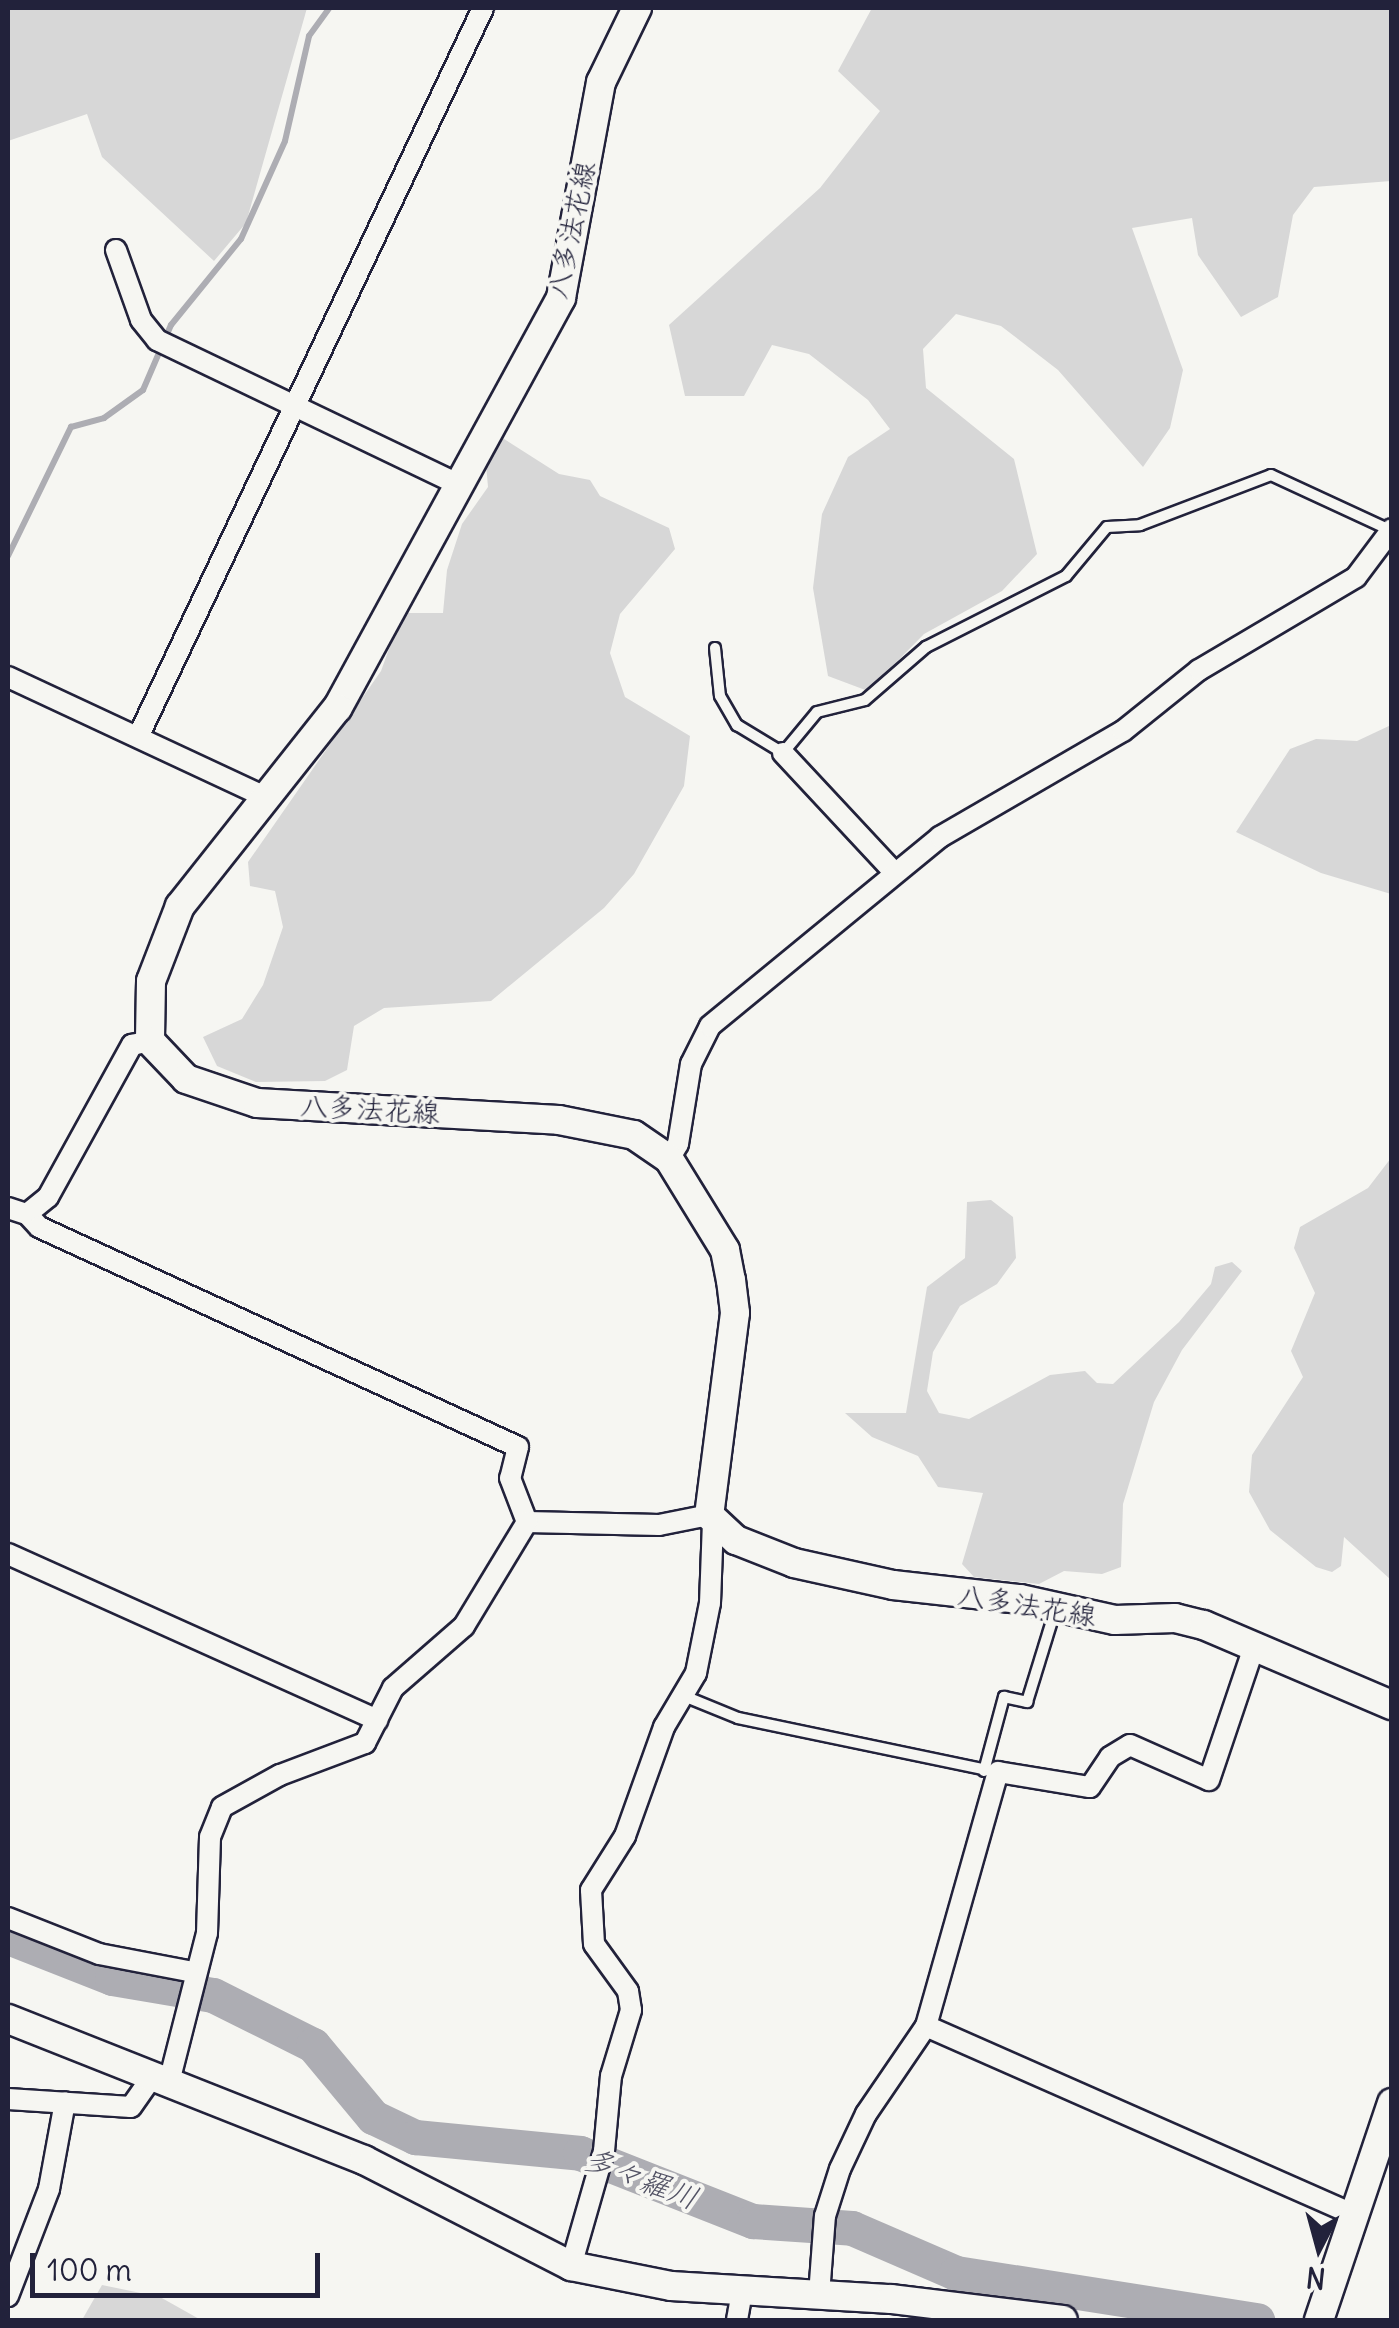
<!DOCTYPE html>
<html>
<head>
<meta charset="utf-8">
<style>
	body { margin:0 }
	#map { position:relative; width:1399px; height:2328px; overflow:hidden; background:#f6f6f2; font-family:Delius,"Klee One",sans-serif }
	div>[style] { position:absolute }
	.green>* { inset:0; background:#d7d7d7 }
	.stream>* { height:6px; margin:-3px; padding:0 3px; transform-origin:3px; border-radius:3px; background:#adadb3 }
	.river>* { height:35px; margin:-17.5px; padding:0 17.5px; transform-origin:17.5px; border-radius:17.5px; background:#adadb3 }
	.roads { filter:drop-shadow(2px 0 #22223b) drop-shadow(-2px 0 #22223b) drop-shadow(0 2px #22223b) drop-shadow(0 -2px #22223b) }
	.lane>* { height:10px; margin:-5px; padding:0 5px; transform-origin:5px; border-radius:5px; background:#f6f6f2 }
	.street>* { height:20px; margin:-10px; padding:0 10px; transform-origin:10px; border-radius:10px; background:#f6f6f2 }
	.secondary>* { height:28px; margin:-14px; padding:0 14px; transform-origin:14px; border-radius:14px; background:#f6f6f2 }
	span { translate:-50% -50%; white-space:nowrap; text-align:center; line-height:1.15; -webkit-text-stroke:8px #f6f6f2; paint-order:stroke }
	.street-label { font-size:28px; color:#22223b }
	.water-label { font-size:30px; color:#535365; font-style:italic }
	.frame { position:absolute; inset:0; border:10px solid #22223b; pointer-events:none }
	.north { position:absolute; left:1269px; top:2198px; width:100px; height:100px; -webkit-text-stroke:8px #f6f6f2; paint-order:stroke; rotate:186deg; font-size:28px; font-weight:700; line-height:40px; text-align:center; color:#22223b }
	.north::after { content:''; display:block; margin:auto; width:35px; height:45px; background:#22223b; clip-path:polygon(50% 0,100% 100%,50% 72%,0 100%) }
	.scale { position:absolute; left:30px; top:2253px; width:290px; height:45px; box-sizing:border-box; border:5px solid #22223b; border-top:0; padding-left:12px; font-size:30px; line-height:35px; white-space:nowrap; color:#22223b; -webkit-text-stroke:8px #f6f6f2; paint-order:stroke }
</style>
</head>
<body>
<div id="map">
	<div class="green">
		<div style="clip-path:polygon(8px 8px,307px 8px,246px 223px,214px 261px,102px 157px,87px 114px,8px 141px)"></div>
		<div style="clip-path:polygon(872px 8px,1391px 8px,1391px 181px,1314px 187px,1293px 215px,1278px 297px,1241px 317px,1198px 255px,1192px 218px,1132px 228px,1183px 370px,1170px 428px,1143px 467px,1058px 370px,1001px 326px,956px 314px,923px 349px,926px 388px,1014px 459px,1037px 554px,1002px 591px,924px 634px,868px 691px,828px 676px,813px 588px,822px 514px,848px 457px,890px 429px,868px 400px,809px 354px,772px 345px,744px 396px,685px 396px,669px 325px,820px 188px,880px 111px,838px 71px)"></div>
		<div style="clip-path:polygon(498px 435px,559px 474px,590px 480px,600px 496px,669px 528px,675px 549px,620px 614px,610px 653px,625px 697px,690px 736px,684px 786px,634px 874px,604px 908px,491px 1001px,384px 1008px,354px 1026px,347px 1070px,325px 1081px,256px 1082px,217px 1066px,203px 1037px,242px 1019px,263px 985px,283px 927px,275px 891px,250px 886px,248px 862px,381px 671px,402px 613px,443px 613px,447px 570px,462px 524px,488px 487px,485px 453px)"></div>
		<div style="clip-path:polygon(1391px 725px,1391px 894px,1321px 873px,1236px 832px,1290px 749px,1316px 739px,1357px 741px)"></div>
		<div style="clip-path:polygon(1391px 1158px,1391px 1580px,1344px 1537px,1341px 1566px,1332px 1572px,1316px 1567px,1270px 1530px,1249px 1492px,1252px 1455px,1303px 1377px,1291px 1351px,1315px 1293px,1294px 1248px,1300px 1227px,1368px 1188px)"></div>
		<div style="clip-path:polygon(991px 1200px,1013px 1217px,1016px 1258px,997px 1284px,960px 1306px,933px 1352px,927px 1391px,939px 1413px,969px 1419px,1050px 1375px,1085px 1371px,1097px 1383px,1113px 1384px,1179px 1322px,1211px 1284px,1215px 1267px,1232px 1262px,1242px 1271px,1182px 1350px,1154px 1402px,1123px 1504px,1121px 1567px,1102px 1574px,1064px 1571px,1039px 1584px,974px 1577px,962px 1564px,983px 1493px,938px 1487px,918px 1456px,872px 1437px,845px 1413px,906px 1413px,927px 1287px,965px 1258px,967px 1202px)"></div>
		<div style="clip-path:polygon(102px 2285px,160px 2297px,201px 2320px,82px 2320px)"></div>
	</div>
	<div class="stream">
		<div style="left:8px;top:556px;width:144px;rotate:-64deg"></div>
		<div style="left:71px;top:427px;width:34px;rotate:-15deg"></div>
		<div style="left:104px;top:418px;width:48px;rotate:-35.7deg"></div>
		<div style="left:143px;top:390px;width:71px;rotate:-66.7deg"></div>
		<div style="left:171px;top:325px;width:111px;rotate:-50.9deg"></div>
		<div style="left:241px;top:239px;width:107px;rotate:-65.8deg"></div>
		<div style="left:285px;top:141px;width:108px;rotate:-77.1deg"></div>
		<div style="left:309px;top:36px;width:34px;rotate:-54deg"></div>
	</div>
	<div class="river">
		<div style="left:8px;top:1937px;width:112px;rotate:21.5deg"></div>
		<div style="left:112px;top:1978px;width:102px;rotate:9.6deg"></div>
		<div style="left:213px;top:1995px;width:112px;rotate:26.6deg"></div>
		<div style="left:313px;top:2045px;width:94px;rotate:50.2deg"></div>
		<div style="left:373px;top:2117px;width:47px;rotate:25.5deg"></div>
		<div style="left:415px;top:2137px;width:166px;rotate:5.5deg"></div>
		<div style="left:580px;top:2153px;width:186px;rotate:21.5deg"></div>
		<div style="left:753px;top:2221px;width:99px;rotate:4deg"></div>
		<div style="left:852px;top:2228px;width:113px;rotate:23.4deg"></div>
		<div style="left:956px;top:2273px;width:305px;rotate:8.9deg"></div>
	</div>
	<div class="roads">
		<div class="lane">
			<div style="left:715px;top:648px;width:48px;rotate:84.1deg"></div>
			<div style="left:720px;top:696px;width:34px;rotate:60deg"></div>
			<div style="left:737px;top:725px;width:54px;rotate:31.3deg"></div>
			<div style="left:783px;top:753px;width:53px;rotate:-50.3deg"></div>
			<div style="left:817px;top:712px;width:49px;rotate:-14deg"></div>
			<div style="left:865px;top:700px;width:81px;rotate:-41deg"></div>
			<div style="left:926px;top:647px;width:157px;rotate:-26.9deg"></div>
			<div style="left:1066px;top:576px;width:64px;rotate:-50.1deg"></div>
			<div style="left:1107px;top:527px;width:33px;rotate:-3deg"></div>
			<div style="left:1140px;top:525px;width:140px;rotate:-20.9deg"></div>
			<div style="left:1271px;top:475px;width:131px;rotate:24.8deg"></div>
			<div style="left:684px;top:1696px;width:58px;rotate:22.2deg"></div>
			<div style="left:738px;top:1718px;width:265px;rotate:11.8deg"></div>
			<div style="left:984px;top:1771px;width:77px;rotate:-74.9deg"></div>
			<div style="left:1004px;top:1697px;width:24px;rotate:12deg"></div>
			<div style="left:1027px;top:1702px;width:98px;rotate:-72.9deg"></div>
		</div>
		<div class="street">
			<div style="left:116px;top:250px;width:74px;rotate:70.3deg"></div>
			<div style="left:141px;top:320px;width:26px;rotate:51deg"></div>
			<div style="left:157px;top:340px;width:334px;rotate:25.6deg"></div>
			<div style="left:8px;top:677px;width:281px;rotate:25deg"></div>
			<div style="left:138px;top:737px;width:807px;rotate:-64.67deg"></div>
			<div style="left:783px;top:753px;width:163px;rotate:47deg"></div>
			<div style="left:669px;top:1159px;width:17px;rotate:-59deg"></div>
			<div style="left:678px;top:1144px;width:81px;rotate:-80.8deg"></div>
			<div style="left:691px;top:1064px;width:42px;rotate:-63.4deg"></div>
			<div style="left:710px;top:1026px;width:298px;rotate:-39.4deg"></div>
			<div style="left:940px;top:837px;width:211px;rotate:-30.1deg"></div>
			<div style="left:1123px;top:731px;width:97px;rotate:-38.8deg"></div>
			<div style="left:1199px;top:670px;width:182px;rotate:-30.6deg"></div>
			<div style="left:1356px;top:577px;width:60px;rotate:-53.1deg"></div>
			<div style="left:8px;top:1208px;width:20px;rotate:18deg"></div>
			<div style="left:27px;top:1214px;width:27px;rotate:-39deg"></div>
			<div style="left:48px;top:1197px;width:174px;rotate:-61.1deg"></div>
			<div style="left:132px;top:1045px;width:18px;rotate:-13deg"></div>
			<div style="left:27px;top:1214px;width:18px;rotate:47deg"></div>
			<div style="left:39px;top:1227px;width:527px;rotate:24.67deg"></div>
			<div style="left:518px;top:1447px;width:32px;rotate:104deg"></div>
			<div style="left:510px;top:1478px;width:47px;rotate:68.9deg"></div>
			<div style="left:527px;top:1522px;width:132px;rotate:1.3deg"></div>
			<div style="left:659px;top:1525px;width:51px;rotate:-11.3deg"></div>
			<div style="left:8px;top:1554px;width:405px;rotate:24.2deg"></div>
			<div style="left:8px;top:1918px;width:98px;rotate:21.6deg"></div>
			<div style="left:99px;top:1954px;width:96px;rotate:10.8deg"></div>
			<div style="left:926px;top:2026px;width:264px;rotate:-74.2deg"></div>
			<div style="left:998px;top:1772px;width:93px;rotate:9.3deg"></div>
			<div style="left:1090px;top:1787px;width:36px;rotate:-56deg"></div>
			<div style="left:1110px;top:1757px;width:23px;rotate:-31deg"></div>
			<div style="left:1130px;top:1745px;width:86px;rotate:23.9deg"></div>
			<div style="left:1209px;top:1780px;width:140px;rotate:-71.3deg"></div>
			<div style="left:168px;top:2086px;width:158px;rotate:-75.7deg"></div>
			<div style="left:207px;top:1933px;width:96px;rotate:-88.2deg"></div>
			<div style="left:210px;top:1837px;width:32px;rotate:-68deg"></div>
			<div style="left:222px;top:1807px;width:66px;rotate:-28.9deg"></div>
			<div style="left:280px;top:1775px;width:91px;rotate:-20.6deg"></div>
			<div style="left:365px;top:1743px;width:62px;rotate:-63deg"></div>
			<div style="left:393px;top:1688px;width:94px;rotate:-41.1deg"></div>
			<div style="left:464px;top:1626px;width:122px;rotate:-58.8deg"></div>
			<div style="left:8px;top:2099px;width:123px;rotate:3.7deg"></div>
			<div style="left:131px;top:2107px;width:33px;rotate:-55deg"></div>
			<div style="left:571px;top:2266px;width:120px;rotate:-74deg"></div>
			<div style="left:604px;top:2151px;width:75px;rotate:-84.7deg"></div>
			<div style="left:611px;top:2076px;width:69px;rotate:-73.1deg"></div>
			<div style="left:631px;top:2010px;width:19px;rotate:-99deg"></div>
			<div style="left:628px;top:1991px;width:58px;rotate:-125.9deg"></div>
			<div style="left:594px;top:1944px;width:54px;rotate:-93.2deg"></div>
			<div style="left:591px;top:1890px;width:64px;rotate:-57.8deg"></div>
			<div style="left:625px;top:1836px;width:116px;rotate:-70.3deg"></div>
			<div style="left:664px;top:1727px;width:63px;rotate:-59.3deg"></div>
			<div style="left:696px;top:1673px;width:71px;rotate:-78.7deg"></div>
			<div style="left:710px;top:1603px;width:80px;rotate:-87.9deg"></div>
			<div style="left:819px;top:2295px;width:79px;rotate:-85.7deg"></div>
			<div style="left:825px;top:2216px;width:49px;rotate:-72.3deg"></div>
			<div style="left:840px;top:2169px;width:61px;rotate:-64.7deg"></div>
			<div style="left:866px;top:2114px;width:107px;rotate:-55.7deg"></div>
			<div style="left:926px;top:2026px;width:467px;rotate:23.8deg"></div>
			<div style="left:8px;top:2296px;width:115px;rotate:-69deg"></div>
			<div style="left:49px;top:2189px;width:88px;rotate:-79.6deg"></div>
			<div style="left:737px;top:2320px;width:29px;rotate:-80deg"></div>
		</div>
		<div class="secondary">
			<div style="left:637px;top:8px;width:82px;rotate:115.9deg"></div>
			<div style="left:601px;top:82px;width:220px;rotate:100.5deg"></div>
			<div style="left:561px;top:298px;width:467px;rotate:118.6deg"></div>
			<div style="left:337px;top:708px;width:253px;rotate:128.4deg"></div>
			<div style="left:180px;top:906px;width:80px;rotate:111.1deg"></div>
			<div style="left:151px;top:981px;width:60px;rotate:91deg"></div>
			<div style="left:150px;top:1041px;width:52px;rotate:46.5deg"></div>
			<div style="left:186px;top:1079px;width:75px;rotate:18.7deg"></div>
			<div style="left:257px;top:1103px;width:302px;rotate:3.2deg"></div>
			<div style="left:559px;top:1120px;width:76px;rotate:11.3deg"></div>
			<div style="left:634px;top:1135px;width:42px;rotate:34.4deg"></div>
			<div style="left:669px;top:1159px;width:107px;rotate:58.4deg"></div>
			<div style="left:725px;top:1250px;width:31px;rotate:79deg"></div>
			<div style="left:731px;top:1280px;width:33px;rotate:83deg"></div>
			<div style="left:735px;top:1313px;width:204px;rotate:97.3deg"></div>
			<div style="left:709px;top:1515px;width:37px;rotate:43deg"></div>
			<div style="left:736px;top:1540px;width:62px;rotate:21.6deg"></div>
			<div style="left:794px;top:1563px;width:101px;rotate:12.5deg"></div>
			<div style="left:893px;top:1585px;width:128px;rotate:6.3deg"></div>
			<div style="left:1020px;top:1599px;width:97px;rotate:12.5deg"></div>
			<div style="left:1115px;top:1620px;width:60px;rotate:-1.9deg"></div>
			<div style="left:1175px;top:1618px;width:30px;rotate:14deg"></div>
			<div style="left:1204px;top:1625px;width:204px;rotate:23.1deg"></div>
			<div style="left:8px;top:2019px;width:383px;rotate:21.6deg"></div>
			<div style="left:364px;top:2160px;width:233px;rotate:27.1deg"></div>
			<div style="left:571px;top:2266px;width:102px;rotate:11.3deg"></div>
			<div style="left:671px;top:2286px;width:221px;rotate:3.4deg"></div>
			<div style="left:892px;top:2299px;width:172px;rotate:7deg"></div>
			<div style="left:1319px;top:2320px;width:229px;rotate:-71.4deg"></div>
		</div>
	</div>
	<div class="street-label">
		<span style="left:571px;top:230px;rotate:-78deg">八多法花線</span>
		<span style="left:370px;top:1109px;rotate:3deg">八多法花線</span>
		<span style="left:1027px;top:1605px;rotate:9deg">八多法花線</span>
	</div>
	<div class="water-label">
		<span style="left:641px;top:2178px;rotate:21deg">多々羅川</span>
	</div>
	<div class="frame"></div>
	<div class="north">N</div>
	<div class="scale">100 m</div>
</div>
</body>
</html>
